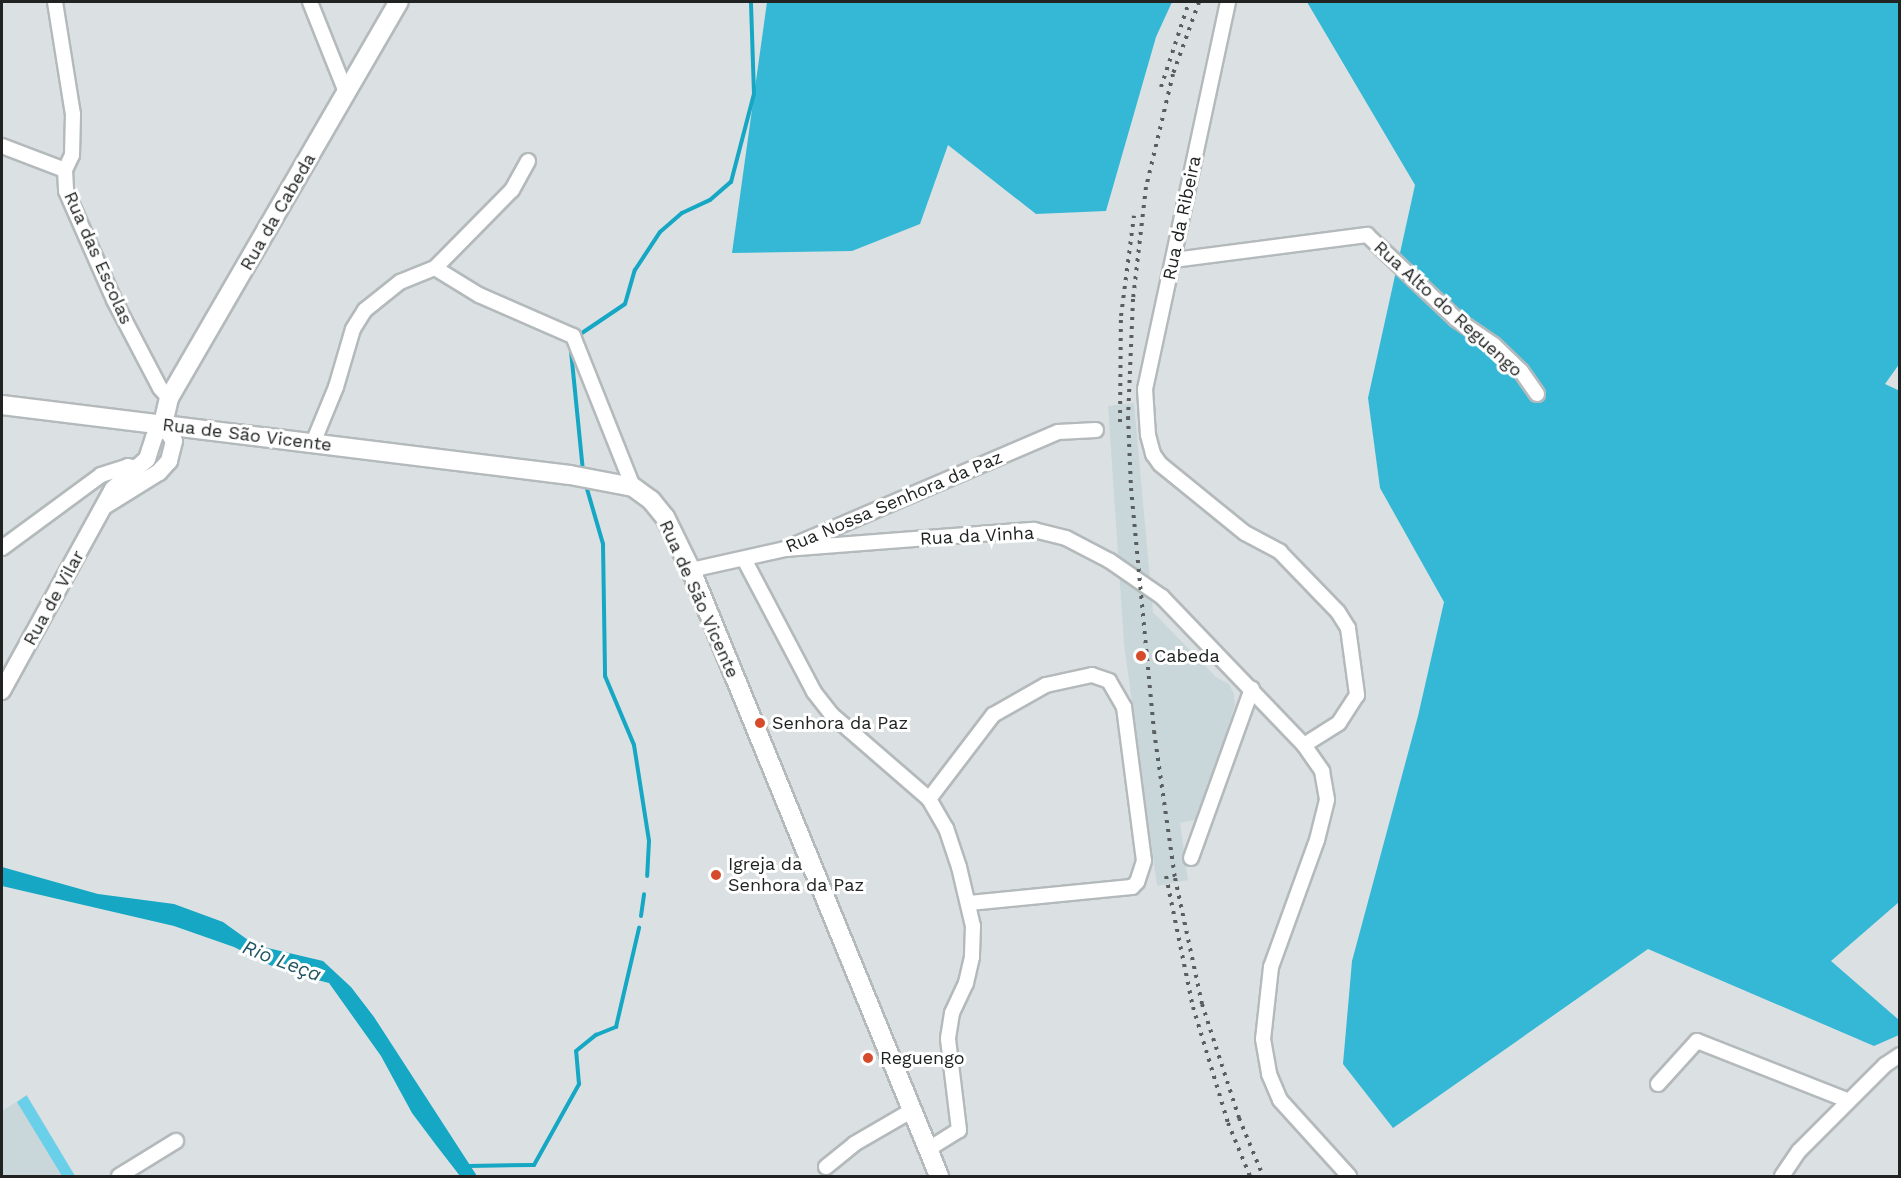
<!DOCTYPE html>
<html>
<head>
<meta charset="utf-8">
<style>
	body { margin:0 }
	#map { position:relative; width:1901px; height:1178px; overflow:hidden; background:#dbe1e3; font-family:"Work Sans",sans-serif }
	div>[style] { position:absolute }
	.built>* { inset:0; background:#c9d7db }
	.green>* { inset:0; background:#6ad0ea }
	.forest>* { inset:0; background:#35b8d5 }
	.water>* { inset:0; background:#15a7c3 }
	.stream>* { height:4px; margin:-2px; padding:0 2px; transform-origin:2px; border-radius:2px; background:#15a7c3 }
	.roads { filter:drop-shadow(2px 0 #b4babc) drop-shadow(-2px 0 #b4babc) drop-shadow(0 2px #b4babc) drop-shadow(0 -2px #b4babc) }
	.minor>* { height:14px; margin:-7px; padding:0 7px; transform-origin:7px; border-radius:7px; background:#fff }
	.tertiary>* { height:16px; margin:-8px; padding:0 8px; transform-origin:8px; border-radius:8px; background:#fff }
	.secondary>* { height:18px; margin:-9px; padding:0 9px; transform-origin:9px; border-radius:9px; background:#fff }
	.rail>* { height:4px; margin-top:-2px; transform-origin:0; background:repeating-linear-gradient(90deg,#5a5e5e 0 3px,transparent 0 9px) }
	.dots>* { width:16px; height:16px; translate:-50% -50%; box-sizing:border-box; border:3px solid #fff; border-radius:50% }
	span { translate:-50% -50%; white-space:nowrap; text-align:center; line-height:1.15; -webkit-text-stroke:6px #fff; paint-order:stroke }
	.street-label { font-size:18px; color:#212323 }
	.poi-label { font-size:18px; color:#212323 }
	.left { translate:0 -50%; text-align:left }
	.water-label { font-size:20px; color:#225662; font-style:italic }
	.frame { position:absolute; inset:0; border:3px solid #212323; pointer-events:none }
</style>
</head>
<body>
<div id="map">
	<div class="built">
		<div style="clip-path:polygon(1134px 403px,1153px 612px,1216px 677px,1229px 684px,1234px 694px,1235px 705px,1199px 819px,1180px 823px,1188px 880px,1157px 886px,1124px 644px,1108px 406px)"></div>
		<div style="clip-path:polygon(27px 1095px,75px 1176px,2px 1176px,2px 1111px)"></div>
	</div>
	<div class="green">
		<div style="clip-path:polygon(27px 1095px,27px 1096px,75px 1176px,62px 1176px,17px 1102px)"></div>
	</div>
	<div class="forest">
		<div style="clip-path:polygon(767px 2px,1172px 2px,1156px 37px,1106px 211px,1036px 214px,948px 145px,920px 224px,852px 251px,732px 253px)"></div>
		<div style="clip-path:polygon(1307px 2px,1899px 2px,1900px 363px,1885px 384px,1900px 391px,1899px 902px,1831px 961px,1899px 1020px,1899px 1035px,1874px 1046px,1648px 949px,1393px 1128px,1343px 1064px,1352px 961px,1418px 716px,1444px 602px,1380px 488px,1368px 398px,1415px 185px)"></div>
	</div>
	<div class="water">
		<div style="clip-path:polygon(2px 867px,98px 894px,174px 904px,223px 922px,255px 945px,323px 961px,351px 987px,374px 1017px,477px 1176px,460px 1176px,436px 1145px,412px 1113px,381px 1056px,329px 983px,282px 971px,234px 947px,174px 926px,2px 886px)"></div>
	</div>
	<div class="stream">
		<div style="left:579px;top:335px;width:55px;rotate:-34deg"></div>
		<div style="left:625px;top:304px;width:35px;rotate:-74deg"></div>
		<div style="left:635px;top:270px;width:45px;rotate:-56.7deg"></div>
		<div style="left:660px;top:232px;width:29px;rotate:-41deg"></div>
		<div style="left:682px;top:213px;width:31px;rotate:-25deg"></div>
		<div style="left:710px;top:200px;width:28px;rotate:-41deg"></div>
		<div style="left:731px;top:182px;width:91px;rotate:-75.4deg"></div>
		<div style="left:754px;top:94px;width:92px;rotate:-91.9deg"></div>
		<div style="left:571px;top:351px;width:122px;rotate:84.3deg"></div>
		<div style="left:585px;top:482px;width:65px;rotate:73.8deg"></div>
		<div style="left:603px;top:544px;width:132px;rotate:89.1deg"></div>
		<div style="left:605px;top:676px;width:75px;rotate:67.2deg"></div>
		<div style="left:634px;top:745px;width:97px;rotate:81.1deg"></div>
		<div style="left:649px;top:841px;width:35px;rotate:93deg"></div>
		<div style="left:641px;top:916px;width:22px;rotate:-82deg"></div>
		<div style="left:468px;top:1166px;width:66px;rotate:-0.9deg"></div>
		<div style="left:534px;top:1165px;width:93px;rotate:-60.9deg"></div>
		<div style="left:579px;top:1084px;width:33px;rotate:-95deg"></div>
		<div style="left:576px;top:1051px;width:26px;rotate:-39deg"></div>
		<div style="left:596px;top:1035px;width:22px;rotate:-22deg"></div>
		<div style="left:616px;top:1027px;width:102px;rotate:-76.9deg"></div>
	</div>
	<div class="roads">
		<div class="minor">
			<div style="left:55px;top:2px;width:113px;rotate:80.9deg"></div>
			<div style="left:73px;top:114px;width:41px;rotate:91.4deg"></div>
			<div style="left:72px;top:155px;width:17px;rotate:115deg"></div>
			<div style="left:65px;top:170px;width:21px;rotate:87deg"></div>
			<div style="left:66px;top:191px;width:119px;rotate:66.2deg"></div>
			<div style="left:114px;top:300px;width:99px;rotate:62.4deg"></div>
			<div style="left:160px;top:388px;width:13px;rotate:48deg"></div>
			<div style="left:310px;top:2px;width:97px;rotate:68.2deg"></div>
			<div style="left:1228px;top:2px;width:396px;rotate:102.1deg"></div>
			<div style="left:1145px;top:389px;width:46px;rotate:86.3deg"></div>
			<div style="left:1148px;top:435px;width:20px;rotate:75deg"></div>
			<div style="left:1153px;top:454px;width:12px;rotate:55deg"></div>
			<div style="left:1160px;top:464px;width:109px;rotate:39.1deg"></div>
			<div style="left:1245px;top:533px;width:40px;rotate:28deg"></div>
			<div style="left:1280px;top:552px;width:83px;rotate:46deg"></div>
			<div style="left:1338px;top:612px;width:19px;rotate:58deg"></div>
			<div style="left:1348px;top:628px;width:68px;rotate:82.3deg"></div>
			<div style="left:1357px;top:695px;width:33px;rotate:123deg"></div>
			<div style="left:1339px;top:723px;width:41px;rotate:147.8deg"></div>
			<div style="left:1304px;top:745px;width:32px;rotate:55deg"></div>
			<div style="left:1322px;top:771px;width:29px;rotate:80deg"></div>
			<div style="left:1327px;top:800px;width:41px;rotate:104deg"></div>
			<div style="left:1317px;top:840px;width:135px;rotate:109.9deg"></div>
			<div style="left:1271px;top:967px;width:72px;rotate:96.3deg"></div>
			<div style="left:1263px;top:1039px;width:36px;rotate:80deg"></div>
			<div style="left:1269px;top:1074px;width:28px;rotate:67deg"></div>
			<div style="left:1280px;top:1100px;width:103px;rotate:47.8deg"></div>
			<div style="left:2px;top:146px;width:67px;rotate:20.9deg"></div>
			<div style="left:1174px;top:260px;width:195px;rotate:-7.4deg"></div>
			<div style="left:1367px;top:235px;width:122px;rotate:43.3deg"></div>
			<div style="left:1456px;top:319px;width:46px;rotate:34.4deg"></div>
			<div style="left:1494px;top:345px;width:37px;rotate:44deg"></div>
			<div style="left:1521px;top:371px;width:28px;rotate:55deg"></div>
			<div style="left:435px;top:268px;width:52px;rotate:31.5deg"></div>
			<div style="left:479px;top:295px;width:103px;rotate:23.6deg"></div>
			<div style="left:573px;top:336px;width:162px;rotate:68.3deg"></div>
			<div style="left:313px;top:443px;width:61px;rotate:-67.7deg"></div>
			<div style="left:336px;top:387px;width:60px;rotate:-73.7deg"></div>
			<div style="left:353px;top:329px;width:22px;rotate:-58deg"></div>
			<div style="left:365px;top:310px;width:45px;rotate:-38.7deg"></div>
			<div style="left:400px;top:282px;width:38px;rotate:-22deg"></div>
			<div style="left:435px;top:268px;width:110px;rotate:-45.4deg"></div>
			<div style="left:512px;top:190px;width:33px;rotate:-61deg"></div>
			<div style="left:2px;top:548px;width:123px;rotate:-36.4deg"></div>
			<div style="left:101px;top:475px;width:28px;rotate:-18deg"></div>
			<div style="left:128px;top:466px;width:9px;rotate:13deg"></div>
			<div style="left:785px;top:549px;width:250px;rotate:-4.4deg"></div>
			<div style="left:1034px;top:530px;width:33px;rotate:14deg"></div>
			<div style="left:1066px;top:538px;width:50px;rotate:27.6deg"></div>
			<div style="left:1110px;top:561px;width:63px;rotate:34.7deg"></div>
			<div style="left:1162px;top:597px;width:205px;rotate:46.2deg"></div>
			<div style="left:744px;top:559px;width:150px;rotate:62.2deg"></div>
			<div style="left:814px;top:692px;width:28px;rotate:52deg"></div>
			<div style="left:831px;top:714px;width:130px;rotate:40.9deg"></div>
			<div style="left:929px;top:799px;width:34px;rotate:60deg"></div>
			<div style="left:946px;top:828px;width:41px;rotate:71.6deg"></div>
			<div style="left:959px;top:867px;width:61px;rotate:76.7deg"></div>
			<div style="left:973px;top:926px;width:31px;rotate:92deg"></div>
			<div style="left:972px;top:957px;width:27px;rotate:103deg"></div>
			<div style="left:966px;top:983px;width:33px;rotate:115deg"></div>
			<div style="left:952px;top:1013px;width:26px;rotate:99deg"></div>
			<div style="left:948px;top:1039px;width:92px;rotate:83.1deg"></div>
			<div style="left:959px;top:1130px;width:38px;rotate:148deg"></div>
			<div style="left:691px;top:570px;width:96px;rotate:-12.6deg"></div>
			<div style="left:785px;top:549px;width:297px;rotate:-23.2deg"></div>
			<div style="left:1058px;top:432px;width:38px;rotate:-3deg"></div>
			<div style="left:929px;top:799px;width:106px;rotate:-52.7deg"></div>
			<div style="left:993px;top:715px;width:61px;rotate:-29.5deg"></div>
			<div style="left:1046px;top:685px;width:47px;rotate:-12.3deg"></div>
			<div style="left:1092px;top:675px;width:18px;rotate:19deg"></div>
			<div style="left:1109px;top:681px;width:30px;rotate:60deg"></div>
			<div style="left:1124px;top:707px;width:155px;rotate:82.6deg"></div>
			<div style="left:1144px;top:861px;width:22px;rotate:108deg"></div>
			<div style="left:1137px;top:882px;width:7px;rotate:135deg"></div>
			<div style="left:1132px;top:887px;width:164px;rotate:174.4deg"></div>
			<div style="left:1191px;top:858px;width:180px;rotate:-70.2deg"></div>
			<div style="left:1658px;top:1084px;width:58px;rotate:-47.8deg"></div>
			<div style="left:1697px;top:1041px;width:163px;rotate:21.5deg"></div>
			<div style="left:826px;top:1167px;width:36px;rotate:-39deg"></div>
			<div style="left:854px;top:1144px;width:66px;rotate:-30.1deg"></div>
			<div style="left:119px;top:1176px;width:67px;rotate:-31.6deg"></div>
			<div style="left:1782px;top:1176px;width:30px;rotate:-56deg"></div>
			<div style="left:1799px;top:1151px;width:122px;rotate:-45deg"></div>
			<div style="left:1885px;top:1065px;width:18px;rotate:-34deg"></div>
		</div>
		<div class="tertiary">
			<div style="left:2px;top:691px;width:230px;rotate:-61.2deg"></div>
			<div style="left:113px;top:489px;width:45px;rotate:-41.4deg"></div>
			<div style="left:147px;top:459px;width:23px;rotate:-72deg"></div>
			<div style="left:154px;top:437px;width:16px;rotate:-55deg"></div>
			<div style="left:163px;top:424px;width:20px;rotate:57deg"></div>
			<div style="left:174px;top:441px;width:21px;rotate:104deg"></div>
			<div style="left:169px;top:461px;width:15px;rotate:132deg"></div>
			<div style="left:159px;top:472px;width:62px;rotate:148.1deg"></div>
		</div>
		<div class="secondary">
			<div style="left:2px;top:405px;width:572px;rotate:7.03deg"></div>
			<div style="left:570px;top:475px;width:64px;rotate:10.8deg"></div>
			<div style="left:633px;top:487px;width:22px;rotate:36deg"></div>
			<div style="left:651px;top:500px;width:22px;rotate:51deg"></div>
			<div style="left:665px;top:517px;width:59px;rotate:63.9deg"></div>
			<div style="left:691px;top:570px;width:655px;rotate:67.74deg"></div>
			<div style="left:163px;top:424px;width:27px;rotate:-77deg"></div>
			<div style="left:169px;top:398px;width:458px;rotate:-59.9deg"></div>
		</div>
	</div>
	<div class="rail">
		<div style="left:1199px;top:2px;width:77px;rotate:109.9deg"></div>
		<div style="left:1173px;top:74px;width:116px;rotate:103.4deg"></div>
		<div style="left:1146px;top:187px;width:113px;rotate:96.6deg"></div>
		<div style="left:1133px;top:299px;width:118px;rotate:92.4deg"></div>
		<div style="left:1128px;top:417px;width:71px;rotate:87.6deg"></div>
		<div style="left:1131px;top:488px;width:244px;rotate:84.6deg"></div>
		<div style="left:1154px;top:731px;width:148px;rotate:81.9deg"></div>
		<div style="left:1175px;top:878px;width:129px;rotate:77.9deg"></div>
		<div style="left:1202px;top:1004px;width:120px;rotate:72deg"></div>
		<div style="left:1239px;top:1118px;width:63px;rotate:67.5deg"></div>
		<div style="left:1161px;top:87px;width:89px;rotate:-71.8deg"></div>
		<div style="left:1120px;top:422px;width:106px;rotate:-89.5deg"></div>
		<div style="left:1121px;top:316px;width:101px;rotate:-82.6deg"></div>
		<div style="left:1166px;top:876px;width:134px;rotate:78.4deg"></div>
		<div style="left:1193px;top:1007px;width:121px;rotate:73.2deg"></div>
		<div style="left:1228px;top:1123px;width:57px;rotate:67.5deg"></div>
	</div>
	<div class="dots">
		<div style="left:1141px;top:656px;background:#d54b2b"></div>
		<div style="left:760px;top:723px;background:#d54b2b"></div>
		<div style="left:716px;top:875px;background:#d54b2b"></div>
		<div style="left:868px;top:1058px;background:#d54b2b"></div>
	</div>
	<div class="street-label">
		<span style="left:278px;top:212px;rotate:-60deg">Rua da Cabeda</span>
		<span style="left:1182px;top:218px;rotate:-78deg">Rua da Ribeira</span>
		<span style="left:98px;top:258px;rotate:66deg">Rua das Escolas</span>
		<span style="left:1448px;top:309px;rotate:42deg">Rua Alto do Reguengo</span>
		<span style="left:247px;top:435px;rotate:7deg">Rua de São Vicente</span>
		<span style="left:894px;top:502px;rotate:-23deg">Rua Nossa Senhora da Paz</span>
		<span style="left:977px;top:536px;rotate:-3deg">Rua da Vinha</span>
		<span style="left:54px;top:598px;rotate:-61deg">Rua de Vilar</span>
		<span style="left:699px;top:599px;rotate:66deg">Rua de São Vicente</span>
	</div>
	<div class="poi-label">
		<span class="left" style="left:1154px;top:656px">Cabeda</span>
		<span class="left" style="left:772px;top:723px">Senhora da Paz</span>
		<span class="left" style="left:728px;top:875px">Igreja da<br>Senhora da Paz</span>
		<span class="left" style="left:880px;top:1058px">Reguengo</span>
	</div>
	<div class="water-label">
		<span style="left:282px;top:961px;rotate:21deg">Rio Leça</span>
	</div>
	<div class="frame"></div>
</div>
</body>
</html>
